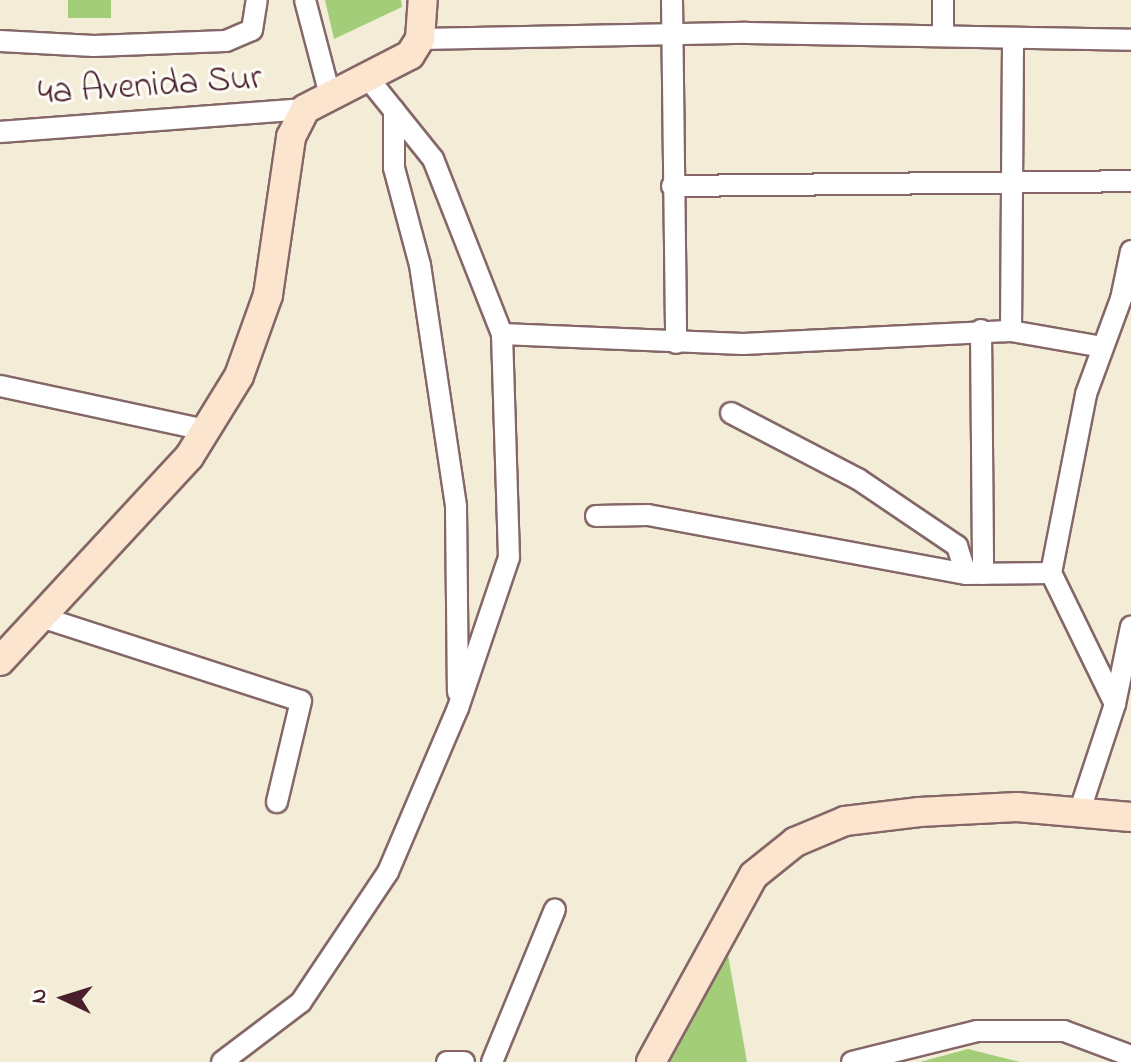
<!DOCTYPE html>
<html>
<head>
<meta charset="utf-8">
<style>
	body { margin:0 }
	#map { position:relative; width:1131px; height:1062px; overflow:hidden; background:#f3edd8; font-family:"Indie Flower",sans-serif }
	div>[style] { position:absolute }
	.green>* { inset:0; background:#a3cd78; transform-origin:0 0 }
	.roads { filter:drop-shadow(2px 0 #856768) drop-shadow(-2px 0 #856768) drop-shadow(0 2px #856768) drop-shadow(0 -2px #856768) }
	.street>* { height:20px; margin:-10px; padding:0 10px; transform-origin:10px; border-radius:10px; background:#fff }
	.secondary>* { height:28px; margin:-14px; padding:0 14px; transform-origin:14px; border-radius:14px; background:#fce5cf }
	span { translate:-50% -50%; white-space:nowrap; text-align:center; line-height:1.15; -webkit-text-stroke:6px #fdfcf7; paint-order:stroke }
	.street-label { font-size:36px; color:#4a1f2b }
	.north { position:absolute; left:24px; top:958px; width:80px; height:80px; -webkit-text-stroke:6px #fdfcf7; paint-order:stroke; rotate:274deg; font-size:22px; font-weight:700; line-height:32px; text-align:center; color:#4a1f2b }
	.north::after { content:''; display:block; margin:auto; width:28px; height:36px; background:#4a1f2b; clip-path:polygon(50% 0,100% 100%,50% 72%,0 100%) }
</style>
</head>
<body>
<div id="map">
	<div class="green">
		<div style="left:68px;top:0;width:43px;height:18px"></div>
		<div style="clip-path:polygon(325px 0,401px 0,402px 7px,334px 39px)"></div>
		<div style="clip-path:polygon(728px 955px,747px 1062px,670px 1062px)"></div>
		<div style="clip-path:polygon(968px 1049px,1020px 1062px,920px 1062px)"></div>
	</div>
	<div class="roads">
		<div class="street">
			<div style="left:305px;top:0;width:98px;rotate:75.3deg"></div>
			<div style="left:672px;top:0;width:343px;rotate:89.3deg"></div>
			<div style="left:943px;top:36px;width:36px;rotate:-90deg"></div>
			<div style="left:420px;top:39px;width:327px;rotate:-1.1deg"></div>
			<div style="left:747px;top:33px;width:384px;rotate:1deg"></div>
			<div style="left:0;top:41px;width:94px;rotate:3deg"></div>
			<div style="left:94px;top:46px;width:132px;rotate:-2.2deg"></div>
			<div style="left:226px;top:41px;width:28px;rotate:-23deg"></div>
			<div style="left:252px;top:30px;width:30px;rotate:-81deg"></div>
			<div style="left:394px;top:110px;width:58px;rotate:90deg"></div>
			<div style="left:394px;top:168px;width:100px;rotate:75deg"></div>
			<div style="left:420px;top:265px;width:245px;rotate:81.5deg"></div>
			<div style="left:456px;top:507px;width:185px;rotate:89.4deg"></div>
			<div style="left:0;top:132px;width:306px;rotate:-4.3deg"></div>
			<div style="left:672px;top:186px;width:459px;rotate:-0.6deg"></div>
			<div style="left:981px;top:330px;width:244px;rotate:89.5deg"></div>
			<div style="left:1011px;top:331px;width:293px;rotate:-89.6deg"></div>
			<div style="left:502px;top:334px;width:241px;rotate:2.4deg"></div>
			<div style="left:743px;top:344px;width:268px;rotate:-2.8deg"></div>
			<div style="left:1011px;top:331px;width:93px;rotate:9.9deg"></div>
			<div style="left:0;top:386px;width:210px;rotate:12.1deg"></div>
			<div style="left:731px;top:413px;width:143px;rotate:27.5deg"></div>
			<div style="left:858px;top:479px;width:120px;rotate:34.1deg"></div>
			<div style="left:957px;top:546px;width:29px;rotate:72deg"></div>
			<div style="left:596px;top:516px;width:52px;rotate:-1.1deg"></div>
			<div style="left:648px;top:515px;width:323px;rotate:10.5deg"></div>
			<div style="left:966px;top:574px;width:85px;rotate:-0.7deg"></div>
			<div style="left:41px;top:617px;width:273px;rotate:17.9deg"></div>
			<div style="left:301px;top:701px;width:104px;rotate:103.4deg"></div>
			<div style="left:1115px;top:704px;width:146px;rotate:-116deg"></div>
			<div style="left:1051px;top:573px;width:182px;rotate:-78.9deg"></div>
			<div style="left:1086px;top:394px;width:101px;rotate:-69.8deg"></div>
			<div style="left:1121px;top:299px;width:49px;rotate:-78.2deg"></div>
			<div style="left:1080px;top:810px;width:112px;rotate:-71.7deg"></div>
			<div style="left:1115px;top:704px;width:79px;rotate:-78.3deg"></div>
			<div style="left:222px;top:1062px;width:99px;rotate:-37.2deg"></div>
			<div style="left:301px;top:1002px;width:156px;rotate:-56.2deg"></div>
			<div style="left:388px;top:872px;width:178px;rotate:-66.9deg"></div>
			<div style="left:458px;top:708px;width:159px;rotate:-71.3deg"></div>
			<div style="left:509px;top:557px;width:223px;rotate:-91.8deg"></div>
			<div style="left:502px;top:334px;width:188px;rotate:-111.5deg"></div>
			<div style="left:433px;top:159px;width:105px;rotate:-128.8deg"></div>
			<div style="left:447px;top:1062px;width:17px"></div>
			<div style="left:492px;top:1062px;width:165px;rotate:-67.6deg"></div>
			<div style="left:852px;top:1062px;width:129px;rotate:-13.9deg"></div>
			<div style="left:977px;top:1031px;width:87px"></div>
			<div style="left:1064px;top:1031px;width:72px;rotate:20.5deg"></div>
		</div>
		<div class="secondary">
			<div style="left:0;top:661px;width:278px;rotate:-47.2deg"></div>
			<div style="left:189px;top:457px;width:95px;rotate:-58.3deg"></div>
			<div style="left:239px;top:376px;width:86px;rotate:-70.3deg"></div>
			<div style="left:268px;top:295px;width:160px;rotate:-81.7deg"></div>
			<div style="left:291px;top:137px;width:31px;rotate:-63deg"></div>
			<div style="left:305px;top:109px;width:118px;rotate:-27.2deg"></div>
			<div style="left:410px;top:55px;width:19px;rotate:-58deg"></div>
			<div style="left:420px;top:39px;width:39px;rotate:-86deg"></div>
			<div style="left:651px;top:1062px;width:213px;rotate:-61.2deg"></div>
			<div style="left:754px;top:875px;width:53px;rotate:-38.8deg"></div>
			<div style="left:795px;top:842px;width:54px;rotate:-22.8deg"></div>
			<div style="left:845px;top:821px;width:75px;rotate:-6.9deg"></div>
			<div style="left:919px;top:812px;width:98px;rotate:-2.9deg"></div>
			<div style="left:1017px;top:807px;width:114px;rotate:5deg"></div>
		</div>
	</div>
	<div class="street-label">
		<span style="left:150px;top:87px;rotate:-4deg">4a Avenida Sur</span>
	</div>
	<div class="north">N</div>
</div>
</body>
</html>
